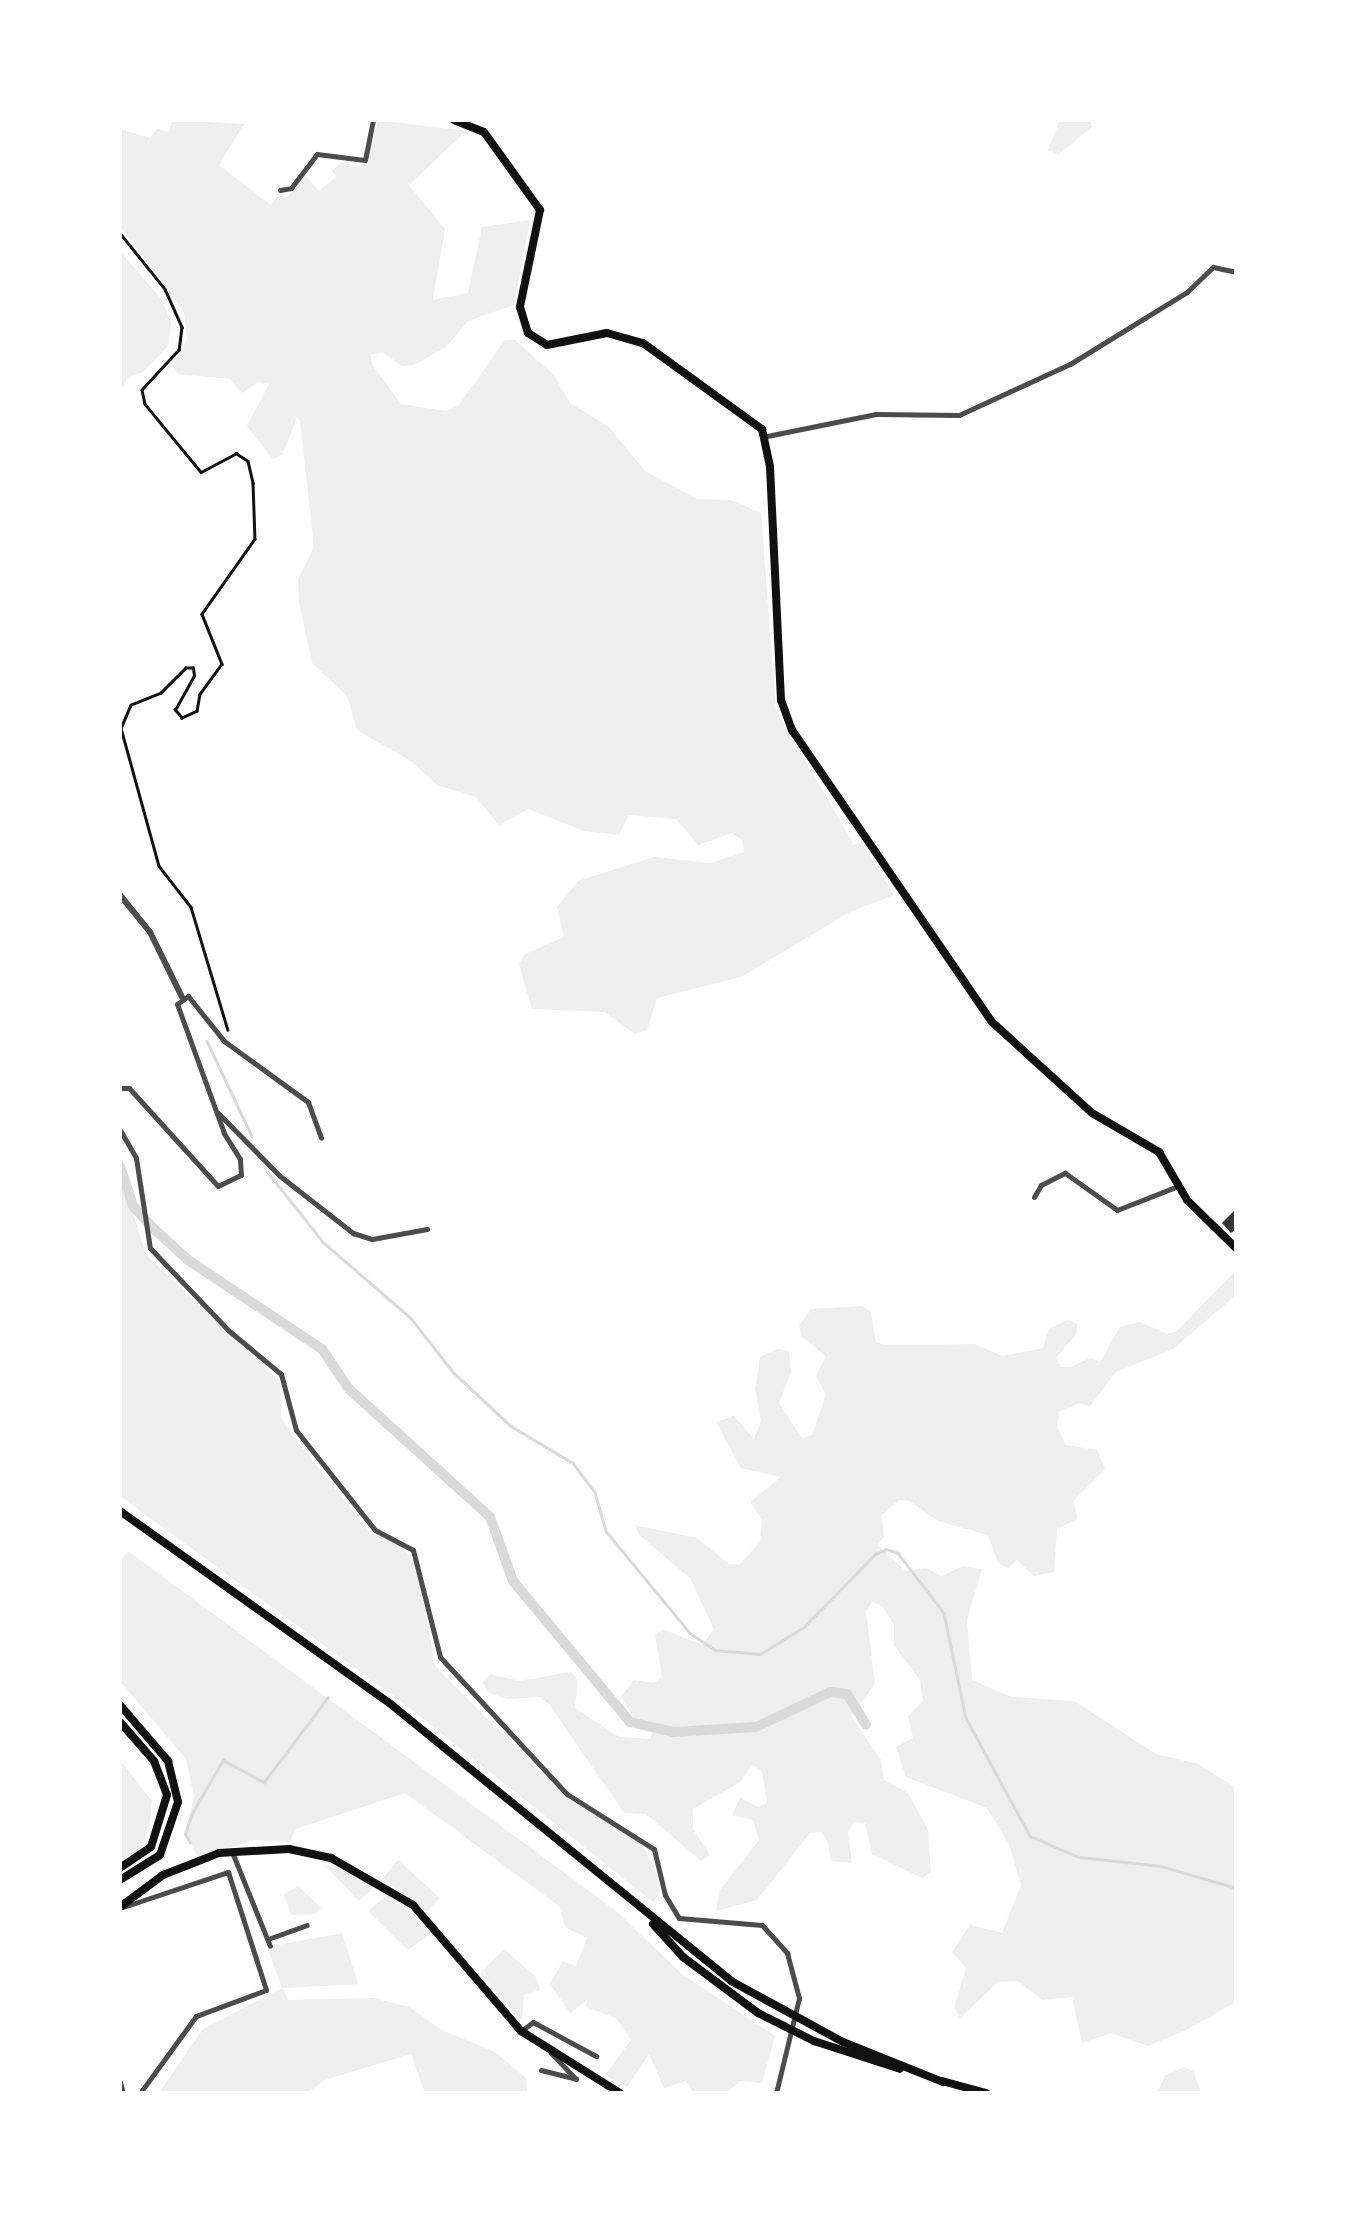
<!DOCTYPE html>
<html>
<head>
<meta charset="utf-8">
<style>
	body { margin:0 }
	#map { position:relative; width:1356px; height:2213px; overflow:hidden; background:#fff; font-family:"Work Sans",sans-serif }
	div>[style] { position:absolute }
	.green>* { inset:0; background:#eee }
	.stream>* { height:2.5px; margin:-1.25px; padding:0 1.25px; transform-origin:1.25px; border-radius:1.25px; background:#d9d9d9 }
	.canal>* { height:10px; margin:-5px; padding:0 5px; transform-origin:5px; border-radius:5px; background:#d9d9d9 }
	.building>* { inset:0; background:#353535 }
	.path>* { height:2.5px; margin:-1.25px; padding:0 1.25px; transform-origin:1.25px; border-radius:1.25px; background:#111 }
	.minor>* { height:5px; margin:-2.5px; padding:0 2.5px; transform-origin:2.5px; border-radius:2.5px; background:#4c4c4c }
	.tertiary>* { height:6px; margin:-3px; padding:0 3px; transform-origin:3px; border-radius:3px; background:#4c4c4c }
	.secondary>* { height:8px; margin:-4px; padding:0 4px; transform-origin:4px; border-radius:4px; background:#111 }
	.primary>* { height:8px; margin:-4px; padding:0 4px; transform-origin:4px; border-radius:4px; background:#111 }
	span { translate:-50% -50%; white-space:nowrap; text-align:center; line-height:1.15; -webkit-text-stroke:9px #fff; paint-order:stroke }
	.frame { position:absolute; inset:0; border:122px solid #fff; pointer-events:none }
</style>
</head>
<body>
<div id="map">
	<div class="green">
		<div style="clip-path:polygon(172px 120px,244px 124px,219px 165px,271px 205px,278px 196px,288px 197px,304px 174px,319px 191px,336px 177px,332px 171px,341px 162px,363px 168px,379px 120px,466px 131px,409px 185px,445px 229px,433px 300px,468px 293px,482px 227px,530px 220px,514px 305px,468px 321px,446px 347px,414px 365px,402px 366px,382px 352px,370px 355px,373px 366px,401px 404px,446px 411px,458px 406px,505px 340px,515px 340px,553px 374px,570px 403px,609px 427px,645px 471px,697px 499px,731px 500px,761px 513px,776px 710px,854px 845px,861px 842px,894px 895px,850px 912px,741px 977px,657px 998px,647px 1030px,635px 1034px,605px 1012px,532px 1009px,519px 964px,525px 954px,564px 937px,557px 907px,578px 881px,654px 857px,711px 863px,744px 852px,742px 840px,732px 833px,698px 845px,676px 819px,629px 815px,619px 835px,584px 831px,528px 809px,499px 825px,476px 797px,437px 785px,411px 761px,357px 730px,347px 696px,312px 663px,299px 602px,298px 579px,314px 547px,300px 421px,297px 417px,283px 454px,273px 459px,247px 426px,269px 384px,258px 382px,242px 393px,230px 379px,177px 374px,173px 365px,187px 339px,184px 312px,120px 226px,120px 129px,150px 138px,157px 129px,169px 132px)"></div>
		<div style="clip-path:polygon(1060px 120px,1090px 120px,1092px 127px,1058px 155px,1048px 150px)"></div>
		<div style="clip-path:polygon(120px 251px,162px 300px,171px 323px,168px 346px,143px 372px,128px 377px,120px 393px)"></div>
		<div style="clip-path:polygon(120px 1171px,146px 1255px,280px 1382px,281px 1417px,289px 1431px,371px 1534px,398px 1543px,417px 1565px,435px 1666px,562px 1794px,640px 1839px,657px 1875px,660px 1893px,653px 1902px,406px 1705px,120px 1496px)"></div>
		<div style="clip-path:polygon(1236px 1270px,1236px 1295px,1173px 1349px,1116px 1372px,1090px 1406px,1079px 1403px,1059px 1412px,1057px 1427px,1066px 1445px,1097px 1450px,1105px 1469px,1074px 1500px,1077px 1519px,1057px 1529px,1054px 1572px,1034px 1576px,1017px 1560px,1008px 1568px,998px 1563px,988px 1535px,938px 1521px,910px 1501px,899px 1500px,882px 1515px,884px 1537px,877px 1545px,906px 1571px,926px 1568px,942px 1576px,963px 1566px,982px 1569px,967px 1620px,972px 1680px,1012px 1697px,1074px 1701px,1156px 1754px,1198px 1764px,1236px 1788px,1236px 2002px,1186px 2030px,1148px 2046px,1111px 2033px,1082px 2043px,1072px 1997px,1042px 2000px,1018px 1981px,998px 1982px,960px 2018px,954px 2008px,966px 1968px,952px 1952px,970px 1925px,1002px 1933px,1021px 1885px,1009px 1844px,987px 1808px,906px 1777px,896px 1747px,913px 1738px,908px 1716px,923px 1701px,920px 1680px,894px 1645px,894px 1624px,882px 1606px,872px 1602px,866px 1611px,875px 1684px,851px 1716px,881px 1760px,884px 1780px,908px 1793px,928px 1830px,931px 1872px,922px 1878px,872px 1854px,865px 1823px,854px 1822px,848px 1832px,852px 1863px,831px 1861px,827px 1840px,821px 1832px,810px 1833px,757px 1900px,716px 1911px,720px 1890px,759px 1840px,753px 1820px,732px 1815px,740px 1798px,758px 1807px,767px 1803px,762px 1771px,753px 1765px,740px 1782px,693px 1809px,693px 1829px,710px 1855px,701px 1861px,646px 1814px,624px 1813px,549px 1704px,540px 1697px,507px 1699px,487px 1692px,483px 1682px,490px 1674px,519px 1681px,570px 1672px,578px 1679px,575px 1708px,619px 1737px,650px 1739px,654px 1729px,634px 1718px,621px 1697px,634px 1680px,654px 1683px,662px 1677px,655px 1635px,663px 1629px,702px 1645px,714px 1629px,690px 1578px,639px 1535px,635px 1525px,697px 1538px,729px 1564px,739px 1565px,760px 1542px,762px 1520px,750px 1502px,781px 1477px,741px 1468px,716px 1422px,734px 1416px,754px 1439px,761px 1421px,755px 1389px,760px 1357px,778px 1349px,789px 1351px,791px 1372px,779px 1403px,802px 1438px,812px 1435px,826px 1395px,816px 1376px,826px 1356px,802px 1337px,799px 1326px,811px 1309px,862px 1306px,871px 1312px,876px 1342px,885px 1345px,975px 1344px,1002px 1356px,1043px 1348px,1049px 1329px,1068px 1320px,1077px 1324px,1076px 1334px,1056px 1358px,1061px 1367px,1071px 1367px,1090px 1358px,1100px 1362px,1120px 1327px,1140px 1322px,1168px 1334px,1177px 1331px)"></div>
		<div style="clip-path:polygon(128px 1551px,616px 1911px,682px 1974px,775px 2036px,762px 2083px,741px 2081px,725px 2093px,694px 2093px,686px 2081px,664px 2088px,649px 2054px,627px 2087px,605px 2075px,631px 2040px,616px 2018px,586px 2007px,587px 2000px,570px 2013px,550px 1984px,563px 1961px,576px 1966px,587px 1938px,565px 1927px,559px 1906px,405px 1793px,296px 1829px,289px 1842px,253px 1840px,199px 1858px,185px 1834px,194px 1797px,186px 1759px,120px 1681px,120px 1561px)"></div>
		<div style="clip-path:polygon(120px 1760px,152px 1801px,149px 1829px,138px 1851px,120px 1861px)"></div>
		<div style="clip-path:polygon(398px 1860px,440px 1898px,426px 1912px,383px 1878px)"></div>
		<div style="clip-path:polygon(324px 1865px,347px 1872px,375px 1886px,359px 1901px)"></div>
		<div style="clip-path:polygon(298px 1886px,321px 1908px,315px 1914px,291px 1915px,284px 1894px)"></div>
		<div style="clip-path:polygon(388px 1894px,431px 1933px,408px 1950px,368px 1911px)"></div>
		<div style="clip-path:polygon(342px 1933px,358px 1984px,283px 1988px,288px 2000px,373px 1998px,409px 2007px,442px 2030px,495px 2052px,526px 2078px,527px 2093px,425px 2093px,411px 2054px,325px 2080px,307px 2093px,159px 2093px,203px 2029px,282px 1988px,267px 1947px)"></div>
		<div style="clip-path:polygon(504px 1949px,536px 1977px,540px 1990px,524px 1995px,522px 2021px,480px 1974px)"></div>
		<div style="clip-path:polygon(1184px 2067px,1194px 2072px,1201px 2093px,1157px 2093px,1165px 2076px)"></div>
	</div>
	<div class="stream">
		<div style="left:207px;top:1041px;width:105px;rotate:64.7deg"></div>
		<div style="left:267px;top:1171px;width:90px;rotate:51.7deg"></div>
		<div style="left:323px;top:1242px;width:116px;rotate:40.8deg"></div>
		<div style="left:411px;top:1318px;width:70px;rotate:52deg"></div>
		<div style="left:454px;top:1373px;width:78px;rotate:42.9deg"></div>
		<div style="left:511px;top:1426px;width:72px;rotate:30.8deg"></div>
		<div style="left:573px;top:1463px;width:36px;rotate:53deg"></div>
		<div style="left:595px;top:1492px;width:41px;rotate:74.2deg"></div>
		<div style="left:606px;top:1531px;width:132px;rotate:50.5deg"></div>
		<div style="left:690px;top:1633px;width:30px;rotate:34deg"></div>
		<div style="left:715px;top:1650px;width:45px;rotate:5.1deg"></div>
		<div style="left:760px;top:1654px;width:52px;rotate:-31.5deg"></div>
		<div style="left:804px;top:1627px;width:102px;rotate:-45.8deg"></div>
		<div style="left:875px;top:1554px;width:12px;rotate:-24deg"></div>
		<div style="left:886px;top:1549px;width:13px;rotate:18deg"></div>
		<div style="left:898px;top:1553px;width:76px;rotate:52.5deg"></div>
		<div style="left:944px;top:1613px;width:107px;rotate:78.2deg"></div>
		<div style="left:966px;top:1718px;width:134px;rotate:61.5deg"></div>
		<div style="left:1030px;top:1836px;width:53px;rotate:23.2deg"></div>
		<div style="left:1079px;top:1857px;width:82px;rotate:6.3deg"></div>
		<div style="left:1161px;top:1866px;width:78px;rotate:16.3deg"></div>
		<div style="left:190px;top:1843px;width:10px;rotate:-119deg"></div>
		<div style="left:185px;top:1834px;width:20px;rotate:-72deg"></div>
		<div style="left:191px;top:1815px;width:64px;rotate:-59.8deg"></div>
		<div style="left:223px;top:1760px;width:47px;rotate:28.2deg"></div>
		<div style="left:264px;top:1782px;width:106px;rotate:-53deg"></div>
	</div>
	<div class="canal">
		<div style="left:120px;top:1166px;width:42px;rotate:72deg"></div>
		<div style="left:133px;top:1206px;width:28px;rotate:48deg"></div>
		<div style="left:152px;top:1227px;width:49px;rotate:42.5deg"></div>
		<div style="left:188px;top:1260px;width:161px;rotate:33.6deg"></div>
		<div style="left:322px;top:1349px;width:48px;rotate:56deg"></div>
		<div style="left:349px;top:1389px;width:190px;rotate:42.2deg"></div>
		<div style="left:490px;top:1517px;width:68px;rotate:70.2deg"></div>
		<div style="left:513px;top:1581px;width:183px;rotate:50.3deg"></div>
		<div style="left:630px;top:1722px;width:44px;rotate:13.1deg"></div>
		<div style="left:673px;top:1732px;width:83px;rotate:-3.4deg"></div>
		<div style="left:756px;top:1727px;width:82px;rotate:-25.3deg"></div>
		<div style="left:830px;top:1692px;width:17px;rotate:7deg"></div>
		<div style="left:847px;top:1694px;width:36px;rotate:58deg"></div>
	</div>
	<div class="building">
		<div style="clip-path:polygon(1236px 1209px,1236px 1229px,1231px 1233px,1222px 1223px)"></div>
	</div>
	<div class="path">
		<div style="left:120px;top:233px;width:72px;rotate:51.2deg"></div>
		<div style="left:165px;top:289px;width:42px;rotate:65.9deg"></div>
		<div style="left:182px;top:327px;width:23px;rotate:97deg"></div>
		<div style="left:179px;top:350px;width:54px;rotate:132.8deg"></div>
		<div style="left:142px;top:390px;width:14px;rotate:78deg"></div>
		<div style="left:145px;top:404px;width:88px;rotate:50.5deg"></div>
		<div style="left:201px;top:472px;width:40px;rotate:-28deg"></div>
		<div style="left:236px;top:453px;width:14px;rotate:34deg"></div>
		<div style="left:248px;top:461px;width:23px;rotate:77deg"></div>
		<div style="left:253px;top:483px;width:56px;rotate:88deg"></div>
		<div style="left:255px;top:539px;width:92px;rotate:125.2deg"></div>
		<div style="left:202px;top:614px;width:54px;rotate:68.2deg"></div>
		<div style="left:222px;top:664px;width:37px;rotate:126deg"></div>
		<div style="left:200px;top:694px;width:17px;rotate:100deg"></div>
		<div style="left:197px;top:711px;width:17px;rotate:155deg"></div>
		<div style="left:182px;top:718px;width:11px;rotate:-131deg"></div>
		<div style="left:175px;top:710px;width:39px;rotate:-61deg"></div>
		<div style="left:194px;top:676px;width:8px;rotate:-97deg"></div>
		<div style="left:193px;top:668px;width:7px;rotate:180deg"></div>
		<div style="left:186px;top:668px;width:35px;rotate:135deg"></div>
		<div style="left:161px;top:693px;width:32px;rotate:158deg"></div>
		<div style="left:131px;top:705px;width:25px;rotate:113deg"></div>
		<div style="left:121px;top:728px;width:143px;rotate:74.6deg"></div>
		<div style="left:159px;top:866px;width:52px;rotate:52deg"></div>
		<div style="left:191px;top:907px;width:128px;rotate:73.3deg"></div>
	</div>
	<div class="minor">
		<div style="left:280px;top:190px;width:11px;rotate:-10deg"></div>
		<div style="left:291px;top:188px;width:43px;rotate:-52.6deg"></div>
		<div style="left:317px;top:154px;width:48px;rotate:7.1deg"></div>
		<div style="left:365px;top:160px;width:41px;rotate:-78.7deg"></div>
		<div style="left:767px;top:436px;width:111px;rotate:-11.4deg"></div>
		<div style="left:876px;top:414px;width:83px;rotate:0.7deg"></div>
		<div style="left:959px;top:415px;width:122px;rotate:-24.7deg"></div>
		<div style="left:1070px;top:364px;width:137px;rotate:-31.6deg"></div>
		<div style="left:1187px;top:292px;width:36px;rotate:-44deg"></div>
		<div style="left:1213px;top:267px;width:24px;rotate:12deg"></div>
		<div style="left:120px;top:1088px;width:9px"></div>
		<div style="left:129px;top:1088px;width:132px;rotate:47.8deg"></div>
		<div style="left:218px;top:1186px;width:25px;rotate:-26deg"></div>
		<div style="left:241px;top:1175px;width:16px;rotate:-94deg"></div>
		<div style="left:240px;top:1159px;width:31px;rotate:-122deg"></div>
		<div style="left:224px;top:1133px;width:137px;rotate:-110deg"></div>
		<div style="left:177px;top:1004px;width:14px;rotate:-36deg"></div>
		<div style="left:188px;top:996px;width:58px;rotate:51.3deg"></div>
		<div style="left:224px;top:1041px;width:104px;rotate:36deg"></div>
		<div style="left:308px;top:1102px;width:38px;rotate:70deg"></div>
		<div style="left:218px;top:1113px;width:88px;rotate:45.5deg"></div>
		<div style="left:280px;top:1176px;width:93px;rotate:38deg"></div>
		<div style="left:353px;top:1233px;width:20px;rotate:18deg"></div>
		<div style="left:372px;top:1239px;width:56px;rotate:-10.3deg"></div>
		<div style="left:120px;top:1130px;width:32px;rotate:60deg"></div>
		<div style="left:136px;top:1158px;width:91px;rotate:81.2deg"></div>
		<div style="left:150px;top:1248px;width:113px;rotate:46.4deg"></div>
		<div style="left:228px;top:1330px;width:69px;rotate:39.7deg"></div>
		<div style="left:281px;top:1374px;width:58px;rotate:75deg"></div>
		<div style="left:296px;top:1430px;width:127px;rotate:51.7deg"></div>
		<div style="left:375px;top:1530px;width:43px;rotate:27.8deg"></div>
		<div style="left:413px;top:1550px;width:110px;rotate:75.8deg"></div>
		<div style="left:440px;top:1657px;width:187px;rotate:47.2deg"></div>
		<div style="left:567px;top:1794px;width:103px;rotate:32.3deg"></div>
		<div style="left:654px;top:1849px;width:47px;rotate:76.6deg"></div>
		<div style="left:665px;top:1895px;width:27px;rotate:59deg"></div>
		<div style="left:679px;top:1918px;width:83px;rotate:4.8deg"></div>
		<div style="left:762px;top:1925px;width:38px;rotate:48deg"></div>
		<div style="left:787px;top:1953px;width:47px;rotate:75.1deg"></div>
		<div style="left:799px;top:1998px;width:98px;rotate:103.6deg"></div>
		<div style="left:1034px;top:1197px;width:14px;rotate:-60deg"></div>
		<div style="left:1041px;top:1185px;width:27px;rotate:-27deg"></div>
		<div style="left:1065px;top:1173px;width:64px;rotate:35.4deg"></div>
		<div style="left:1117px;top:1210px;width:66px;rotate:-21.5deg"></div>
		<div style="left:232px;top:1852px;width:101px;rotate:68deg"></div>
		<div style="left:123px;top:1907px;width:111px;rotate:-18.4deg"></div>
		<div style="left:228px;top:1872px;width:124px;rotate:72.1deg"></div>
		<div style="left:266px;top:1990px;width:75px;rotate:159.6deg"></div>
		<div style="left:196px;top:2016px;width:95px;rotate:126deg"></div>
		<div style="left:268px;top:1939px;width:41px;rotate:-19.7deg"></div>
		<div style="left:521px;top:2031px;width:15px;rotate:-37deg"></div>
		<div style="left:533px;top:2022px;width:72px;rotate:28.4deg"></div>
		<div style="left:541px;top:2070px;width:36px;rotate:14deg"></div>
		<div style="left:576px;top:2079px;width:37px;rotate:-134deg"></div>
		<div style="left:120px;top:2082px;width:11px;rotate:75deg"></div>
	</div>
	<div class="tertiary">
		<div style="left:120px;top:895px;width:48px;rotate:51deg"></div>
		<div style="left:150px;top:932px;width:72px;rotate:63.8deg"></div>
	</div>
	<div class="secondary">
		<div style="left:454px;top:120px;width:32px;rotate:22deg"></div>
		<div style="left:484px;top:132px;width:96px;rotate:54.3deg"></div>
		<div style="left:540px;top:210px;width:99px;rotate:101.7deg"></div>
		<div style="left:520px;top:307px;width:27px;rotate:73deg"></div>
		<div style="left:528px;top:333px;width:22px;rotate:32deg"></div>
		<div style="left:547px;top:345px;width:61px;rotate:-11.3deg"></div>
		<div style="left:607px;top:333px;width:37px;rotate:16deg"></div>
		<div style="left:643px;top:343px;width:147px;rotate:35.9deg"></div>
		<div style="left:762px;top:429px;width:39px;rotate:78deg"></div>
		<div style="left:770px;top:467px;width:233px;rotate:87.3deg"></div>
		<div style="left:781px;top:700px;width:32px;rotate:70deg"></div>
		<div style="left:792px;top:730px;width:354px;rotate:55.6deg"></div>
		<div style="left:992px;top:1022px;width:135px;rotate:42.3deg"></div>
		<div style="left:1092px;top:1113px;width:78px;rotate:30.2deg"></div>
		<div style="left:1159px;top:1152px;width:56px;rotate:59.7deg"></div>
		<div style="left:1187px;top:1200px;width:69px;rotate:44.4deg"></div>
		<div style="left:120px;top:1907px;width:54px;rotate:-36.7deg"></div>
		<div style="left:163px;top:1875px;width:60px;rotate:-21.4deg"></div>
		<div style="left:219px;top:1853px;width:70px;rotate:-3.3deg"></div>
		<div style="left:289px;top:1849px;width:43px;rotate:12.1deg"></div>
		<div style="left:331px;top:1858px;width:95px;rotate:29.8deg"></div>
		<div style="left:413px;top:1905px;width:166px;rotate:49.4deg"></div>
		<div style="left:521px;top:2031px;width:117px;rotate:32.1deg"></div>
	</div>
	<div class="primary">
		<div style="left:120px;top:1511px;width:335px;rotate:35.5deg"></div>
		<div style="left:393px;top:1706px;width:436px;rotate:39.1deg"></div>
		<div style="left:731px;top:1981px;width:128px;rotate:28.6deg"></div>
		<div style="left:843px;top:2042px;width:108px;rotate:21.8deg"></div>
		<div style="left:120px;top:1705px;width:74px;rotate:49.4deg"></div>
		<div style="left:168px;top:1761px;width:42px;rotate:76.3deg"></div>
		<div style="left:178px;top:1802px;width:56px;rotate:108.8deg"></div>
		<div style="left:160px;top:1855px;width:47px;rotate:148deg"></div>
		<div style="left:120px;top:1722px;width:52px;rotate:48.9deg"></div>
		<div style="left:154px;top:1761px;width:36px;rotate:69deg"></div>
		<div style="left:167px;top:1795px;width:54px;rotate:107.1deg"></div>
		<div style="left:151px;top:1847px;width:37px;rotate:146deg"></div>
		<div style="left:653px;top:1924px;width:45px;rotate:47.7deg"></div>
		<div style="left:683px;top:1957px;width:94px;rotate:36.7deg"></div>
		<div style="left:758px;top:2013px;width:63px;rotate:26.6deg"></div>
		<div style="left:814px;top:2041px;width:90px;rotate:18deg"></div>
		<div style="left:942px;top:2081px;width:46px;rotate:15.3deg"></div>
	</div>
	<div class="frame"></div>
</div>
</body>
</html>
